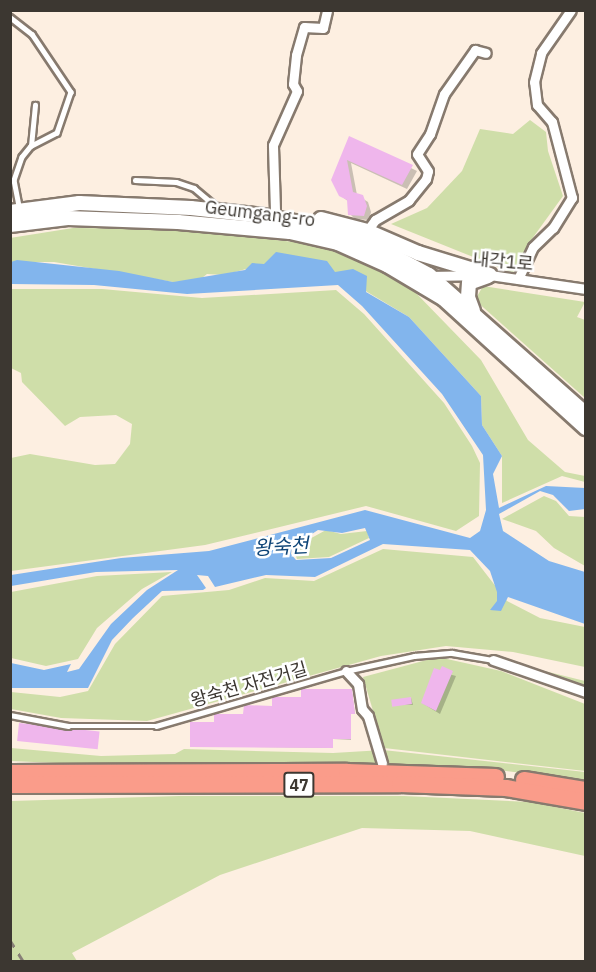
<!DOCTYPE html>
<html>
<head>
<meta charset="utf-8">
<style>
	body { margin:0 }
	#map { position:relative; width:596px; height:972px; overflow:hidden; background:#fdefe1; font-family:"IBM Plex Sans","Noto Sans KR",sans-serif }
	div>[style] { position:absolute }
	.green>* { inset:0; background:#cfdea9 }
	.water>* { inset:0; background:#82b5ed }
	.shadow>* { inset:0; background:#0003 }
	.building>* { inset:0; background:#efb6ec; transform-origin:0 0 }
	.roads { filter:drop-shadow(2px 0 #877a6e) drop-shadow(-2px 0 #877a6e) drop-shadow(0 2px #877a6e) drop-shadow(0 -2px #877a6e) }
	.service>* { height:4.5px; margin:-2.25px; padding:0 2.25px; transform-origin:2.25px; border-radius:2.25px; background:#fff }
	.minor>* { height:9px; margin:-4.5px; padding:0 4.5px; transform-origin:4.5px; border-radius:4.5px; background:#fff }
	.secondary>* { height:14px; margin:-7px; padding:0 7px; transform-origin:7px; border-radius:7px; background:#fff }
	.trunk>* { height:16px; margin:-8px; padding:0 8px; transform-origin:8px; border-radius:8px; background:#fa9c8a }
	.rail>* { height:3px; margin-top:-1.5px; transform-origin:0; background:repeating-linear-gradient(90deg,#888077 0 8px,transparent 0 16px) }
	span { translate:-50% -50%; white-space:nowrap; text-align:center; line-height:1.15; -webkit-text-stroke:5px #fff; paint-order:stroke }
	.shield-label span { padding:2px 4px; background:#fff; border:2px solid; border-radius:4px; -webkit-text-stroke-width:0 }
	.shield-label { font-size:16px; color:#3c3731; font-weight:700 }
	.street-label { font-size:18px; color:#3c3731 }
	.water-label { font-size:20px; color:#104678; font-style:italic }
	.frame { position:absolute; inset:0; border:12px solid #3c3731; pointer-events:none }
</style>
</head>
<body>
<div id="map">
	<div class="green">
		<div style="clip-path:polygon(530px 120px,546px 132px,548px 151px,563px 196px,529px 243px,513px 273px,391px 224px,427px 208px,462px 171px,480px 129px,513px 134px)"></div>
		<div style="clip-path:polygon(73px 228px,179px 229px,338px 247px,414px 291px,481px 360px,528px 440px,565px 472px,585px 476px,585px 482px,562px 476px,502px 503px,502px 456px,482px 425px,481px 396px,409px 317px,334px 272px,264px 264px,224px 275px,207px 274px,198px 281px,173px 282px,54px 262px,11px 262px,10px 238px)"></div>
		<div style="clip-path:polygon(483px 286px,585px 302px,577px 317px,585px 320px,585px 398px,475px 300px)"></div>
		<div style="clip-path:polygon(11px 289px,102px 289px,202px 298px,336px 290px,364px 314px,444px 403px,472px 446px,480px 463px,479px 516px,456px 531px,366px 506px,205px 545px,11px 571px,11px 458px,30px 454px,95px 465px,115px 464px,130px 444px,132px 424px,116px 415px,80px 417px,65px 426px,22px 382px,21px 373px,11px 368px)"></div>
		<div style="clip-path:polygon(544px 496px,556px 501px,569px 516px,585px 517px,585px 566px,554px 548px,536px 531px,502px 519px)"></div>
		<div style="clip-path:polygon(326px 530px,341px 534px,367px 531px,369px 538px,329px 557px,297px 559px,293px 548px)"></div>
		<div style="clip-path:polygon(383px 549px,473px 557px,507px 601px,540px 618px,585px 627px,585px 667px,513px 652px,446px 646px,381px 656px,147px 721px,61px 718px,11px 709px,11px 692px,60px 697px,88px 691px,115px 644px,162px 596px,229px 590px,265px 578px,314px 581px)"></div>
		<div style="clip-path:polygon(172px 572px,142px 589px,97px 628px,78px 659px,46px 666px,11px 658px,11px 592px,97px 576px)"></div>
		<div style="clip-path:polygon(438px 657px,501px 671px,585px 704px,585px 771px,384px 748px,363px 677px)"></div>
		<div style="clip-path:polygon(520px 665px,585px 681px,585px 687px)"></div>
		<div style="clip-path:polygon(11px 748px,101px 756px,175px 754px,184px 749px,333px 753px,383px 750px,585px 772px,586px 781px,475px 767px,103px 765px,11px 761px)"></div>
		<div style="clip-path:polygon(179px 796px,404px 796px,531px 802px,585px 813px,585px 856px,470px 831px,362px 828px,220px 875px,72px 953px,77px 961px,11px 961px,11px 801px)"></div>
	</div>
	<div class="water">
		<div style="clip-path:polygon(evenodd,276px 252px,327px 261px,335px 272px,353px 269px,367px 276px,366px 292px,409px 317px,481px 396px,482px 425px,502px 456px,493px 474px,499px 508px,546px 486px,585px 488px,585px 509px,569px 511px,553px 495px,540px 491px,499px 514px,503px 531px,549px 561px,585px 572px,585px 624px,508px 597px,501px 611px,490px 610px,497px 601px,497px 592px,490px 571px,470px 550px,383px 544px,315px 577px,266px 575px,215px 587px,208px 576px,197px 575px,206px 588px,203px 590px,162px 591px,133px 618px,112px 640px,88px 688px,11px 688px,11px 663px,44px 670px,71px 664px,67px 672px,79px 669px,111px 624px,147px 590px,178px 570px,96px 572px,11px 586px,11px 575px,121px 558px,209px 551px,365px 510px,470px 538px,480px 531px,486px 510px,483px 455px,442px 394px,362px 306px,338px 285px,187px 294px,94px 285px,11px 284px,11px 262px,17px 260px,119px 271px,173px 282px,245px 270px,252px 263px,264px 264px,276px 252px,365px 528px,370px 540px,331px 558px,296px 560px,291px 554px,292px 547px,318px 530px,342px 533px,365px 528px)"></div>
	</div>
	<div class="shadow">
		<div style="clip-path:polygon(350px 138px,417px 171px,407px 189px,351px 163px,357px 195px,368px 202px,371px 212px,369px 220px,355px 219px,350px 214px,349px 202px,340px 195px)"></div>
		<div style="clip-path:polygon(441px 672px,456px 676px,440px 714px,422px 703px)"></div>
		<div style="clip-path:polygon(352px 692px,355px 714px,351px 714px,351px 740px,333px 739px,333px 748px,191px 746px,215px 724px,302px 699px)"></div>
		<div style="clip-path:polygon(411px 698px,413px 705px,393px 704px)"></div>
	</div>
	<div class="building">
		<div style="clip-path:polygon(349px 136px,413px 165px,402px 185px,347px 160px,353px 192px,363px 195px,367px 206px,364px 216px,348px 215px,347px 200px,339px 196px,331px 180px)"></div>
		<div style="clip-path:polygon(442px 666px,453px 671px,436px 711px,421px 703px,434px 668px,440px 670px)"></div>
		<div style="clip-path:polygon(301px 689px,352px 689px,355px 714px,351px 714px,351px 739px,333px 739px,333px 748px,190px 747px,190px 722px,214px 722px,214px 714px,243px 714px,244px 705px,272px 706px,272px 697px,301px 697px)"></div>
		<div style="left:411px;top:697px;width:7px;height:20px;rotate:82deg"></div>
		<div style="left:19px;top:723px;width:81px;height:18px;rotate:6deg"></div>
	</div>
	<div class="roads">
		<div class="service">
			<div style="left:10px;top:17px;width:28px;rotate:38deg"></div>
			<div style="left:32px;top:34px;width:70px;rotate:56.1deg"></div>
			<div style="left:71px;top:92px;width:43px;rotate:108.9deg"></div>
			<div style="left:57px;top:133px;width:29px;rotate:153deg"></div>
			<div style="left:31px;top:146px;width:14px;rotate:129deg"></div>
			<div style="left:22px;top:157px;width:24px;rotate:109deg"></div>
			<div style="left:14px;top:180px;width:31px;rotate:79deg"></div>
			<div style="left:31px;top:146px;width:41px;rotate:-84.4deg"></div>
			<div style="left:135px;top:180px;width:41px;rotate:2.8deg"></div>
			<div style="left:176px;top:182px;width:19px;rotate:18deg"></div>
			<div style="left:194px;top:188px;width:26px;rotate:40deg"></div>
			<div style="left:10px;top:715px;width:59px;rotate:10.7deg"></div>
			<div style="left:68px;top:726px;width:88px"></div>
			<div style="left:156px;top:726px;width:198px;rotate:-16.1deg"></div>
			<div style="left:346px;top:671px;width:70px;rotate:-12.4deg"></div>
			<div style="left:414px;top:656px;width:38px;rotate:-5deg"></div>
			<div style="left:452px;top:653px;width:42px;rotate:9.7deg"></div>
		</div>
		<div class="minor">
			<div style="left:275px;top:210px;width:65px;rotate:-91.8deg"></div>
			<div style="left:273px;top:145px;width:59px;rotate:-66deg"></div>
			<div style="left:297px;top:91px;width:8px;rotate:-120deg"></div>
			<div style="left:293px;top:84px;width:29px;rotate:-84deg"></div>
			<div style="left:296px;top:55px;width:29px;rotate:-74deg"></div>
			<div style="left:304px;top:27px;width:19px;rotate:3deg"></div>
			<div style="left:323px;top:28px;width:18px;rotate:-77deg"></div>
			<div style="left:367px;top:231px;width:14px;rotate:-54deg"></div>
			<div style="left:375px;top:220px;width:39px;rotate:-30deg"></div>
			<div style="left:409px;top:200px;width:27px;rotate:-51deg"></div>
			<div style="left:426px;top:179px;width:8px;rotate:-76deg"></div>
			<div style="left:428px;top:171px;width:20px;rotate:-123deg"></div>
			<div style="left:417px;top:154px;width:24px;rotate:-57deg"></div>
			<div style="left:430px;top:134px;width:42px;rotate:-70.7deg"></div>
			<div style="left:444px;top:94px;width:54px;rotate:-54.8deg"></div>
			<div style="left:475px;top:50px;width:11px;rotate:15deg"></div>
			<div style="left:427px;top:276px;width:63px;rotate:-0.9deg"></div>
			<div style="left:490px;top:275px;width:97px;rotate:8.3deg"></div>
			<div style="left:518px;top:279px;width:35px;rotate:-65deg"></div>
			<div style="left:533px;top:247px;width:28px;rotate:-44deg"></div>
			<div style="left:553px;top:228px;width:36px;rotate:-58deg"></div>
			<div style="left:572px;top:198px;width:79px;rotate:-104.7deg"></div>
			<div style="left:552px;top:122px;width:23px;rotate:-131deg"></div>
			<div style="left:537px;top:105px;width:23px;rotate:-97deg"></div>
			<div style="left:534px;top:82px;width:30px;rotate:-76deg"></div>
			<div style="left:541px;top:53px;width:52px;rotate:-55.1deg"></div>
			<div style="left:493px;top:660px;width:98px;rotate:19deg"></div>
			<div style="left:346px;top:671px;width:18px;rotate:47deg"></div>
			<div style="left:358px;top:684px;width:25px;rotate:81deg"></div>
			<div style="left:362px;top:709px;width:9px;rotate:49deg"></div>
			<div style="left:368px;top:716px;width:49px;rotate:73.4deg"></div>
		</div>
		<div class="secondary">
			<div style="left:10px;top:212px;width:70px;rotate:-7.4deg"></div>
			<div style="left:79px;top:203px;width:112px;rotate:2.6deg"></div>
			<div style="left:191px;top:208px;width:73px;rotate:6.3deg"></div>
			<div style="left:264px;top:216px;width:62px;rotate:11.1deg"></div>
			<div style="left:325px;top:228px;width:61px;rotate:21.1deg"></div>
			<div style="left:382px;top:250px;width:53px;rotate:28deg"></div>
			<div style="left:429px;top:275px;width:210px;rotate:41.5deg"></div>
			<div style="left:321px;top:219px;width:48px;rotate:14.6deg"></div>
			<div style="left:367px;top:231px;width:56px;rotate:23.3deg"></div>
			<div style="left:418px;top:253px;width:75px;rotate:17deg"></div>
			<div style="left:10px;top:225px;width:58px;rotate:-6.9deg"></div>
			<div style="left:68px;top:218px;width:110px;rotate:2.1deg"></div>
			<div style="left:178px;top:222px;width:112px;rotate:5.1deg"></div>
			<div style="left:290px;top:232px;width:49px;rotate:12.9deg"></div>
			<div style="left:338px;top:243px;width:54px;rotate:24.2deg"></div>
			<div style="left:387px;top:265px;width:66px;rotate:30.8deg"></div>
			<div style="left:444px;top:299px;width:192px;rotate:42.3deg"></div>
			<div style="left:473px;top:311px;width:15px;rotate:-110deg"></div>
			<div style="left:468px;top:297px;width:14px;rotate:-86deg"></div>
			<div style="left:469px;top:283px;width:20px;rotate:-20deg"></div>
		</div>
		<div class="trunk">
			<div style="left:10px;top:773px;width:337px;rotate:-0.2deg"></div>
			<div style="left:347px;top:772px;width:149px;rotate:1.9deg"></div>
			<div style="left:524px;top:780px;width:63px;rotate:9.2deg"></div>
			<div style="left:10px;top:785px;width:390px;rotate:-0.1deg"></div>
			<div style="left:400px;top:784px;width:106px;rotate:2.2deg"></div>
			<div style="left:506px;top:788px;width:81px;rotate:9.9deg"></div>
		</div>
	</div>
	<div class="rail">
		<div style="left:10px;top:940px;width:26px;rotate:58deg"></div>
	</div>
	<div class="shield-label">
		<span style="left:299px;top:785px">47</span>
	</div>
	<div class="street-label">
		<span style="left:260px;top:214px;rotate:7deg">Geumgang-ro</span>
		<span style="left:503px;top:262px;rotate:5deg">내각1로</span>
		<span style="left:249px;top:685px;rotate:-16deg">왕숙천 자전거길</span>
	</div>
	<div class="water-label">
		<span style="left:281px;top:546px;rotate:-3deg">왕숙천</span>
	</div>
	<div class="frame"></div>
</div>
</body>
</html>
